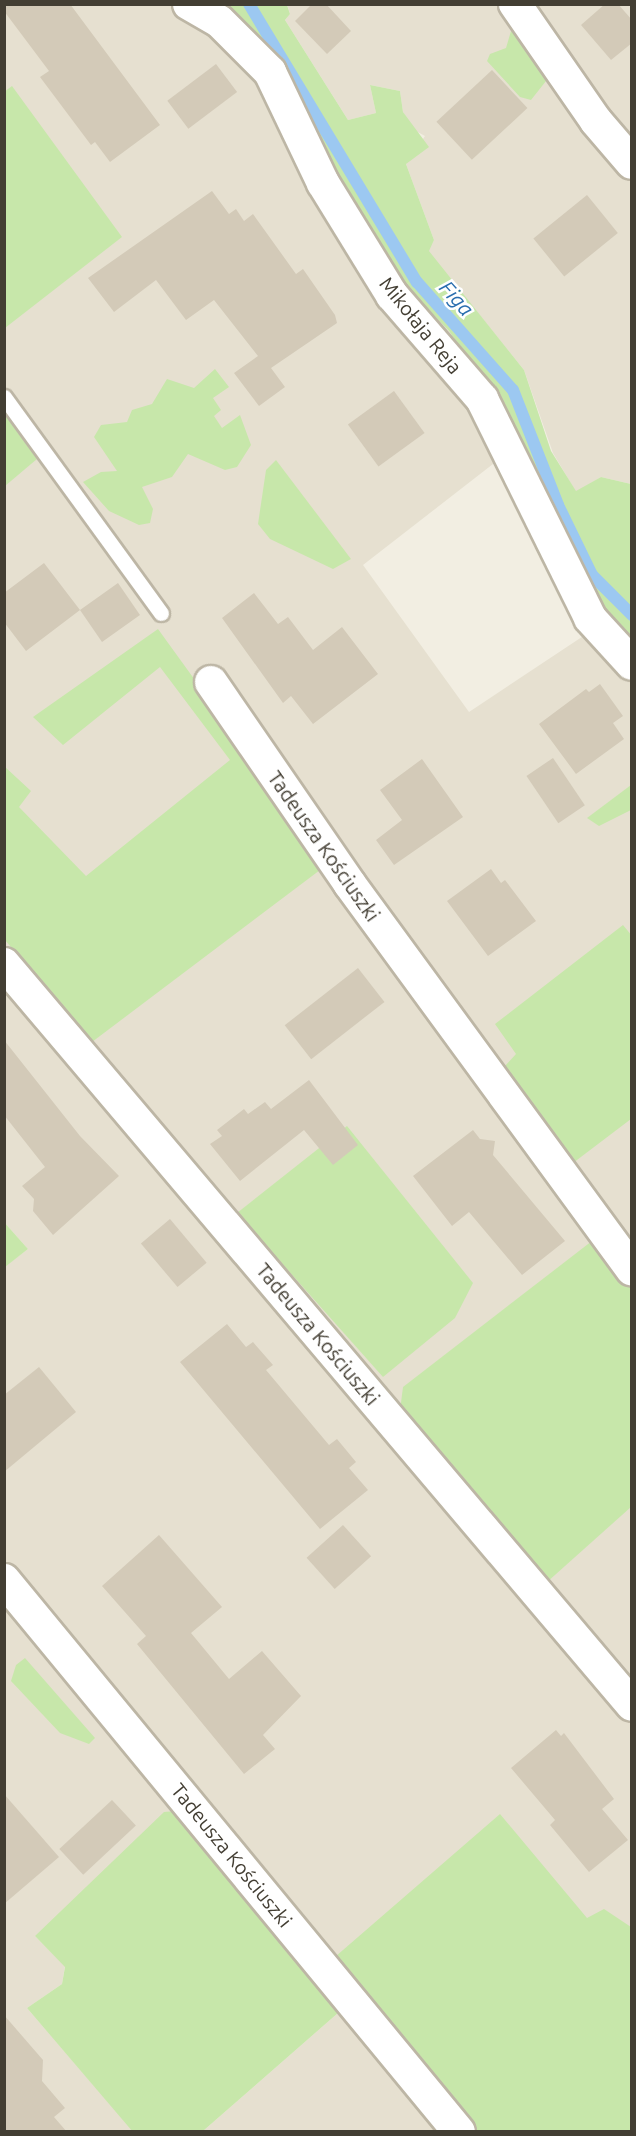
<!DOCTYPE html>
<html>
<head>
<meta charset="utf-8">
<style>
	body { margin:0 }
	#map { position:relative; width:636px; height:2136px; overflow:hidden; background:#f2eee2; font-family:Ubuntu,sans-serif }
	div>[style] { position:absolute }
	.residential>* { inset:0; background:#e6e0d0 }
	.green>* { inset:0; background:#c7e7aa }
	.stream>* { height:12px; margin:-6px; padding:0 6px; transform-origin:6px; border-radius:6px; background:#9cc8f1 }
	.building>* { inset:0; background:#d3cab8; transform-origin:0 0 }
	.roads { filter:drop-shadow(2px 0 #bdb6a5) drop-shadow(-2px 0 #bdb6a5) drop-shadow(0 2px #bdb6a5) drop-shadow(0 -2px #bdb6a5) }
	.service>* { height:15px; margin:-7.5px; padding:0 7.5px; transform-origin:7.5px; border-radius:7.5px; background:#fff }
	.minor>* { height:32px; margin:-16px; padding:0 16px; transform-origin:16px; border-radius:16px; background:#fff }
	span { translate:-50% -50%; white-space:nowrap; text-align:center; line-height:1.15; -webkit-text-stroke:5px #fff; paint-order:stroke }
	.street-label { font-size:20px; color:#433e33 }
	.water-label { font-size:21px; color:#2b6faf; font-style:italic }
	.frame { position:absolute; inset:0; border:6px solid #433e33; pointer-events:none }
</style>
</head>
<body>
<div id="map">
	<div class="residential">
		<div style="clip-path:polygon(287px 4px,631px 5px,631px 484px,601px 477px,576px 492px,553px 453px,524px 370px,428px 251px,434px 240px,406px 164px,425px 136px,412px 129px,403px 112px,400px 91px,370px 85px,376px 113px,348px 120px,285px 20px,290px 14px)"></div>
		<div style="clip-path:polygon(5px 5px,224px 5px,268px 50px,396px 276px,449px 331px,493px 397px,502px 457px,363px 565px,469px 712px,609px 619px,631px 640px,631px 2009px,540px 2131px,203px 2131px,338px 2013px,35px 1936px,65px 1966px,62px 1984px,27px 2008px,133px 2131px,5px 2132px,4px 1267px,28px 1249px,4px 1222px)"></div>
	</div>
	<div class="green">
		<div style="clip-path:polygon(224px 5px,287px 5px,290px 14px,285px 20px,348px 120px,376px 113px,370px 85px,400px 91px,403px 112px,429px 147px,406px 164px,434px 240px,429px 251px,524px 370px,551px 451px,576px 491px,601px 477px,631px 484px,631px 640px,609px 619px,493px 397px,449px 331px,396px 276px,310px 132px,268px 50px)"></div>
		<div style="clip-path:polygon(511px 31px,528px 44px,546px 81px,531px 100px,520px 97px,487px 61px,490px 54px,506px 48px)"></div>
		<div style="clip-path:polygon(12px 86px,122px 237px,5px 328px,4px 92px)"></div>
		<div style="clip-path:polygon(215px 369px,229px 387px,213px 398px,221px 410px,214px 416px,222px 428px,240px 415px,251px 445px,237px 467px,225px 470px,188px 454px,172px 477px,142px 487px,153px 509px,150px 523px,139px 525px,109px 511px,83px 482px,101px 472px,117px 471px,94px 437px,101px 425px,127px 422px,132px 410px,152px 404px,167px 379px,194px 388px)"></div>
		<div style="clip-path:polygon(5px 414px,37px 459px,5px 486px,4px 486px)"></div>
		<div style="clip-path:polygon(276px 460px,351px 559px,333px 569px,270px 539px,258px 524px,266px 470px)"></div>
		<div style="clip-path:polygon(158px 629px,328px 864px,92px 1042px,5px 940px,4px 766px,31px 791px,19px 807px,86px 876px,230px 760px,160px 667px,63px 745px,33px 717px)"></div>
		<div style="clip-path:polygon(631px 785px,631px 810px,599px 826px,587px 818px)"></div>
		<div style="clip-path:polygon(623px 925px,632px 936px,631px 1119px,573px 1163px,505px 1066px,516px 1054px,495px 1024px)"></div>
		<div style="clip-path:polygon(347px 1126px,473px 1283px,455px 1318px,383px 1377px,237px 1213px)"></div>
		<div style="clip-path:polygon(4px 1222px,28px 1249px,5px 1267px,4px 1267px)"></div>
		<div style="clip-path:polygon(601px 1234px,631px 1276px,631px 1507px,546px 1583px,400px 1410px,403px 1387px)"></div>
		<div style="clip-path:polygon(25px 1658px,95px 1738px,89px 1744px,60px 1733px,11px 1681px,16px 1665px)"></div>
		<div style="clip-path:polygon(176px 1811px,338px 2013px,203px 2131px,133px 2132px,27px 2008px,62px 1984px,65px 1967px,35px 1936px,164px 1812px)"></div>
		<div style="clip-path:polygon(500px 1814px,587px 1918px,604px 1909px,631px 1927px,631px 2131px,471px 2131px,328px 1963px)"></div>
	</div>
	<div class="stream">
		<div style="left:249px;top:4px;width:325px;rotate:58.9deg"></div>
		<div style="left:417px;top:282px;width:144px;rotate:48.4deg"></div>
		<div style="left:513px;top:390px;width:123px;rotate:68.6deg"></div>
		<div style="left:558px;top:505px;width:78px;rotate:64.1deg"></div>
		<div style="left:592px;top:575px;width:57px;rotate:45deg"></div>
	</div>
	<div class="building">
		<div style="clip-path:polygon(4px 4px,70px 4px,160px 125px,110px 162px,95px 142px,91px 145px,40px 77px,49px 71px,4px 11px)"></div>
		<div style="clip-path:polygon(312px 4px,326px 4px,351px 31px,327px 54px,295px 21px)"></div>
		<div style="clip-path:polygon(605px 4px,618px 4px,632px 20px,632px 43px,611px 60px,581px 25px)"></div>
		<div style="left:216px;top:64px;width:35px;height:61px;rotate:53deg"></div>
		<div style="left:492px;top:70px;width:52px;height:76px;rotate:47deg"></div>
		<div style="clip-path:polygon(212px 191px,229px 214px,236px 209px,244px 221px,253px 214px,296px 274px,303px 269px,335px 315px,337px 323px,271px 368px,285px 387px,259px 406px,234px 373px,258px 356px,214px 300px,186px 320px,156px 280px,114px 312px,88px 278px)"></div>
		<div style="left:587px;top:195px;width:49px;height:69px;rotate:51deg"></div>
		<div style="left:394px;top:391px;width:52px;height:57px;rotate:54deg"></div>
		<div style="clip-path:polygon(44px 563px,80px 610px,118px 583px,140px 615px,102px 642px,80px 610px,26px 651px,4px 622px,4px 593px)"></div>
		<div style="clip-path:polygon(254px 593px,278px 624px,288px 617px,313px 650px,342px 627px,378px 674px,313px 724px,291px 696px,283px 703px,222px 618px)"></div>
		<div style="clip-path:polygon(600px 684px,623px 716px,613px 723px,624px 739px,576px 774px,539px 724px,586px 689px,589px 692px)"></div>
		<div style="left:553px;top:758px;width:57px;height:32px;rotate:56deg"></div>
		<div style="clip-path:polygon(422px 759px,463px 817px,394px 865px,376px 840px,402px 820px,380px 790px)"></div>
		<div style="clip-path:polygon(491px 869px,501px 883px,505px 880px,536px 921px,488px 956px,447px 901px)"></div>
		<div style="left:358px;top:968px;width:43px;height:93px;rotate:52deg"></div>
		<div style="clip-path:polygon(4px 1040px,80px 1136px,119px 1176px,53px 1235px,33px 1211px,34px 1199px,22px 1186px,45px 1167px,4px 1115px)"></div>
		<div style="clip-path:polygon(309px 1080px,358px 1145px,333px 1165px,304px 1130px,240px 1181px,210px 1144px,222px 1136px,217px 1130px,244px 1109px,248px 1114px,265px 1102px,271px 1109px)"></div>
		<div style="clip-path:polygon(473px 1130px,480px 1139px,495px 1141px,493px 1155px,565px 1241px,522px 1275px,469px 1212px,452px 1226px,413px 1176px)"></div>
		<div style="left:170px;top:1219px;width:57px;height:38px;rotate:50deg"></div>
		<div style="clip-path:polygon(227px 1324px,246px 1347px,253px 1342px,273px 1365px,266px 1370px,329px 1445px,337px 1439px,356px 1462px,349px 1468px,368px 1490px,320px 1529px,180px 1362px)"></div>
		<div style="clip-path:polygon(39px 1367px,76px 1412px,4px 1472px,4px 1395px)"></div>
		<div style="left:343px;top:1525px;width:42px;height:49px;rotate:48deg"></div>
		<div style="clip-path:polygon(159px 1535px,222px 1607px,191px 1633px,229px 1679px,262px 1651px,301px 1696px,263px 1735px,275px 1749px,244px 1774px,137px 1644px,146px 1636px,102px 1586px)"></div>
		<div style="clip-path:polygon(556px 1730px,561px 1736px,564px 1733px,614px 1799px,602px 1809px,628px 1840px,589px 1872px,550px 1825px,555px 1820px,511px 1768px)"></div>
		<div style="clip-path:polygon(4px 1794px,59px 1857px,4px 1904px)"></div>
		<div style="left:112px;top:1800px;width:35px;height:72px;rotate:47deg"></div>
		<div style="clip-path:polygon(4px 2015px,43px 2060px,42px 2081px,65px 2108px,54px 2117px,67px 2132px,4px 2132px)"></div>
	</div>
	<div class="roads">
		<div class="service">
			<div style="left:4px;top:397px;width:267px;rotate:54deg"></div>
		</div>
		<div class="minor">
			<div style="left:189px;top:4px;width:34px;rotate:30deg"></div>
			<div style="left:219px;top:21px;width:72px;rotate:45deg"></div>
			<div style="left:270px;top:72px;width:123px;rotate:64.5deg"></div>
			<div style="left:323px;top:183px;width:132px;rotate:58.4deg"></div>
			<div style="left:392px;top:295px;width:138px;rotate:49.1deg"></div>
			<div style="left:482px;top:399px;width:244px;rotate:63.7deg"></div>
			<div style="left:590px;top:618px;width:62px;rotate:47.6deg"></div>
			<div style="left:515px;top:4px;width:142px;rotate:55.3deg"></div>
			<div style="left:596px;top:121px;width:55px;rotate:49.4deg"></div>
			<div style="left:211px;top:682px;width:244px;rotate:55.5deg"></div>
			<div style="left:349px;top:883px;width:479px;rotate:53.8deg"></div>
			<div style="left:4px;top:964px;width:971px;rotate:49.72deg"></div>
			<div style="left:4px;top:1580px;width:715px;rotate:50.5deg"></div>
		</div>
	</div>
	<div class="street-label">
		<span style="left:421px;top:325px;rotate:51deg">Mikołaja Reja</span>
		<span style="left:324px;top:846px;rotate:55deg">Tadeusza Kościuszki</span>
		<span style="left:318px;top:1334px;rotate:50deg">Tadeusza Kościuszki</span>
		<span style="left:232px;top:1855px;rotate:51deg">Tadeusza Kościuszki</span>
	</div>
	<div class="water-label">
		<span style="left:457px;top:298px;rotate:48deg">Figa</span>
	</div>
	<div class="frame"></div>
</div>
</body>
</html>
